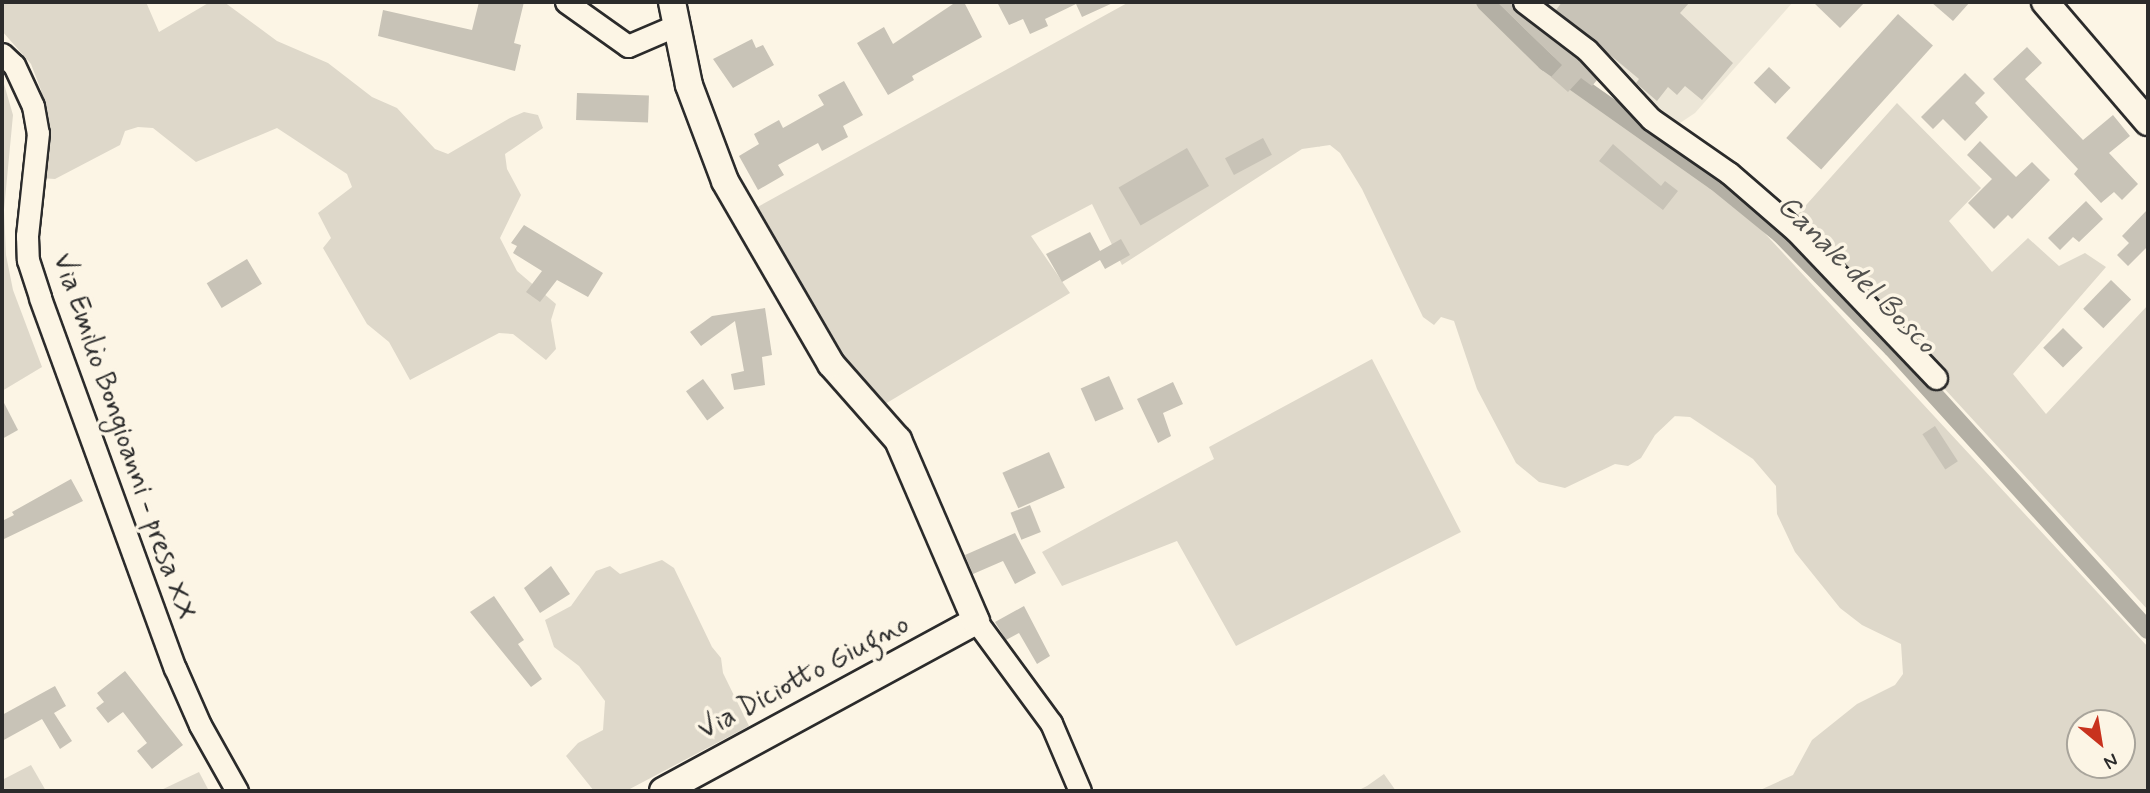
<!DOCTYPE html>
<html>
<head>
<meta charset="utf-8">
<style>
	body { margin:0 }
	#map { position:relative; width:2150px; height:793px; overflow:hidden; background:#fcf5e5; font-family:Mynerve,sans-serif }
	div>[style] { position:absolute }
	.built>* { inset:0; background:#ece6d7 }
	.green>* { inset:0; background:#ded8ca }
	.canal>* { height:18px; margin:-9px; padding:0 9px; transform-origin:9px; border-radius:9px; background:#b4b0a5 }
	.building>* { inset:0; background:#c8c3b7; transform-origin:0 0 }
	.roads { filter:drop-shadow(2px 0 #2b2b2b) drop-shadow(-2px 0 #2b2b2b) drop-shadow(0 2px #2b2b2b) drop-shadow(0 -2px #2b2b2b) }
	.minor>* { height:21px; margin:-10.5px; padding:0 10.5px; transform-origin:10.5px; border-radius:10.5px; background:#fcf5e5 }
	.major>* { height:26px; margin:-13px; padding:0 13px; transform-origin:13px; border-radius:13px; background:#fcf5e5 }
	span { translate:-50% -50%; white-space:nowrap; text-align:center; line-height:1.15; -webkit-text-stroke:7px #fcf5e5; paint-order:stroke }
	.street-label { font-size:28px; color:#2b2b2b }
	.water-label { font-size:30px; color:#545350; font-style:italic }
	.frame { position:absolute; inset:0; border:4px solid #2b2b2b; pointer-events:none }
	.north { position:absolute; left:2066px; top:709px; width:70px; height:70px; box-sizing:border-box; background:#fcf5e5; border:2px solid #a8a49b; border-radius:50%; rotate:150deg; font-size:19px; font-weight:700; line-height:28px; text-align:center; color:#2b2b2b }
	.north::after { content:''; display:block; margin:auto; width:24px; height:32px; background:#c8321e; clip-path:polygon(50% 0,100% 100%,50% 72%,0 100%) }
</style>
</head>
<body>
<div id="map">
	<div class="built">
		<div style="clip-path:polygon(1520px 2px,1793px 2px,1695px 113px,1674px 127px)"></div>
	</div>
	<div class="green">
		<div style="clip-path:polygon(2px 2px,146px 2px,159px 32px,210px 2px,224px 2px,277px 41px,328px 63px,372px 97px,397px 108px,435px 149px,448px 154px,510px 118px,524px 112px,538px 115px,543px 128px,505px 154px,507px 169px,521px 195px,500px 238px,517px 271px,556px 304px,551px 320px,556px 349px,546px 360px,513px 334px,499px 333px,410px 380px,389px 342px,367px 324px,323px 248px,331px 238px,318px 213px,352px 187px,347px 174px,277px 128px,196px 162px,153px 128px,138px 127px,125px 131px,120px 145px,55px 179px,40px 178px,45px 113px,41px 90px,31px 64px,2px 31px)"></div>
		<div style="clip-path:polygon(evenodd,1129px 2px,1474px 2px,1550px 50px,1583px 77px,1635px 134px,1702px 177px,1758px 226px,2148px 647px,2148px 791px,1758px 791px,1793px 775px,1812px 740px,1857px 704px,1895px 685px,1903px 674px,1901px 644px,1862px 625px,1840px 608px,1795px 552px,1777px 514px,1776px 486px,1753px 459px,1690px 417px,1675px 416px,1655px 435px,1641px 458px,1628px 466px,1615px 464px,1565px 488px,1539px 482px,1516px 463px,1477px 389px,1454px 321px,1441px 317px,1434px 325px,1423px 317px,1362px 189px,1340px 153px,1330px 145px,1302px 149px,1122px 265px,1092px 204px,1031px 236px,1070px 293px,875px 410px,752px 210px,1129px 2px,2080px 723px,2122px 723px,2122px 765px,2080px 765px,2080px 723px)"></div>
		<div style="clip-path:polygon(2px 77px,13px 115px,4px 210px,6px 255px,13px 290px,42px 367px,2px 391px)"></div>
		<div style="clip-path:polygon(1897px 103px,1981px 188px,1949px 221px,1992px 272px,2028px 238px,2059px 266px,2085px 253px,2106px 267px,2013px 374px,2046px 414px,2148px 305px,2148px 610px,1791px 222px)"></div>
		<div style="clip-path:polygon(1372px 359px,1461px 532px,1236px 646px,1177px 541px,1062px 586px,1042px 552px,1214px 459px,1209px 447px)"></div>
		<div style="clip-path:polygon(662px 560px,674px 568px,712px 647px,721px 658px,723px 673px,749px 726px,626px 791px,594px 791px,566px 756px,578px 743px,603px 730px,605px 701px,579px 666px,554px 647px,545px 620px,571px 606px,596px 571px,610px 566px,620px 574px)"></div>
		<div style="clip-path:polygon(31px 765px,46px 791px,2px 791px,2px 780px)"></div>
		<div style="clip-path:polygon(199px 772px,209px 791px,159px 791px)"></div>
		<div style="clip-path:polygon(1384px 774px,1396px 791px,1357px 791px,1367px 786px)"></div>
	</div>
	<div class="canal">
		<div style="left:1485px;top:2px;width:86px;rotate:44.5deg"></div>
		<div style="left:1546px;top:62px;width:207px;rotate:35.2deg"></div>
		<div style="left:1715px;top:181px;width:84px;rotate:39.2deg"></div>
		<div style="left:1780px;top:234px;width:160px;rotate:45.5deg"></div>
		<div style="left:1892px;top:348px;width:381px;rotate:47.8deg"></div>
	</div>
	<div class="building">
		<div style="clip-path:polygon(479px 2px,524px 2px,514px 43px,521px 45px,515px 71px,378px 36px,383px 10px,472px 30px)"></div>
		<div style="clip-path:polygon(956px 2px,964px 2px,982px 37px,912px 76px,914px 80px,888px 95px,857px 43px,884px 27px,893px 44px)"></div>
		<div style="clip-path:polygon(997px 2px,1115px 2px,1082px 17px,1076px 4px,1045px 19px,1048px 26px,1030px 34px,1023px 19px,1009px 25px)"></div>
		<div style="clip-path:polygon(1497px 2px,1511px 2px,1516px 12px,1578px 60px,1597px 80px,1592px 86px,1581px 78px,1568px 92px,1551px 77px,1562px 65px)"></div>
		<div style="clip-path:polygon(1562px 2px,1690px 2px,1680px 13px,1733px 63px,1702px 100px,1685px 86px,1677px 95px,1668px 87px,1657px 101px,1636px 83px,1639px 79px,1556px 10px)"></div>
		<div style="clip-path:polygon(1813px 2px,1865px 2px,1840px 28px)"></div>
		<div style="clip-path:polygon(1931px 2px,1970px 2px,1953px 21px)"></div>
		<div style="left:1898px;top:14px;width:47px;height:167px;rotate:42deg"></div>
		<div style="clip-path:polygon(752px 39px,756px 48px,763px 45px,774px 65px,733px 88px,713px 59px)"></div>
		<div style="clip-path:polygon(2027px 47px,2042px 63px,2025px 79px,2083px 140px,2113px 115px,2130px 136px,2109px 153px,2138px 184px,2122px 200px,2114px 192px,2101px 203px,2074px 174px,2078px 169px,1993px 79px)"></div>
		<div style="left:1769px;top:67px;width:30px;height:22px;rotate:44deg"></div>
		<div style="clip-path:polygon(1965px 73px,1985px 93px,1975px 103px,1988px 117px,1965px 141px,1943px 119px,1933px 129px,1921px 117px)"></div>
		<div style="clip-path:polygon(844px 81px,863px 115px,843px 126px,848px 137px,822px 151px,818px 143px,778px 165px,784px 175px,758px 190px,739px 156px,759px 144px,754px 134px,779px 120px,783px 128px,824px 105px,818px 95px)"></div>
		<div style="left:577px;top:93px;width:72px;height:27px;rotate:2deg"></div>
		<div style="left:1263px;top:138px;width:19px;height:43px;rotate:62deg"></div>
		<div style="clip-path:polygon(1980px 141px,2016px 177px,2032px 162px,2050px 180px,2012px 219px,2008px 215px,1994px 229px,1968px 203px,1992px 179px,1967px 155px)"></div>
		<div style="clip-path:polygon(1613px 144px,1661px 186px,1665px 181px,1678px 191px,1663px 210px,1599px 161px)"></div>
		<div style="left:1187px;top:148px;width:44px;height:79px;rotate:60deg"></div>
		<div style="clip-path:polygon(2086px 201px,2103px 219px,2079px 242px,2073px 237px,2060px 250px,2048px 238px)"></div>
		<div style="clip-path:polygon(2148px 209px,2148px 246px,2128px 266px,2117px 255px,2129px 243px,2122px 236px)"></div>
		<div style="clip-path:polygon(524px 225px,603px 273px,588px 297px,557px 280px,540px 302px,526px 292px,542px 271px,513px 253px,517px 246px,511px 243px)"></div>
		<div style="clip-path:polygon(1090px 232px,1100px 251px,1121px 239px,1130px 255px,1105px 269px,1100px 260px,1062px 282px,1046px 254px)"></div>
		<div style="left:247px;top:259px;width:29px;height:47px;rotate:59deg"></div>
		<div style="left:2111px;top:280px;width:28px;height:40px;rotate:44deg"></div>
		<div style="clip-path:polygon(765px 308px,772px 355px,762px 357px,765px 385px,734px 390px,731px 374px,744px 371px,735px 321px,701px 346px,690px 332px,712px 316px)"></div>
		<div style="left:2063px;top:328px;width:28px;height:28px;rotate:45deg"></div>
		<div style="left:1109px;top:376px;width:36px;height:31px;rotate:66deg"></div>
		<div style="left:703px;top:379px;width:36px;height:21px;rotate:54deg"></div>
		<div style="clip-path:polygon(1173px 382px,1183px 404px,1163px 413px,1171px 436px,1158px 443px,1137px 399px)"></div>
		<div style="clip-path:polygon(2px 399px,18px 430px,2px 439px)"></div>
		<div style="left:1935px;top:426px;width:42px;height:15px;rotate:57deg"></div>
		<div style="left:1049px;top:452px;width:39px;height:51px;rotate:66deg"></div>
		<div style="clip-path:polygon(71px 479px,83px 501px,2px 540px,2px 521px,14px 515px,12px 512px)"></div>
		<div style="left:1030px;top:505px;width:29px;height:21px;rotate:68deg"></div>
		<div style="clip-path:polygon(1015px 533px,1036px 573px,1015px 584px,1003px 561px,973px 574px,965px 555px)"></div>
		<div style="clip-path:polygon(551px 566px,570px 594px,540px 613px,524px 588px)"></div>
		<div style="clip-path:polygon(494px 596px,524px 640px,518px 644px,542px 679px,531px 687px,470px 612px)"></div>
		<div style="clip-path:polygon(1024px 606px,1050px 656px,1037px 664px,1019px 633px,1006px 640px,995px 622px)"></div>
		<div style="clip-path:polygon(125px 671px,183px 745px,152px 769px,137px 751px,147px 743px,123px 712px,108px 723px,96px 708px,104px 702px,97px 693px)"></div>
		<div style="clip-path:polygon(55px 686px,66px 706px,54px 713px,72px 741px,60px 749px,42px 719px,2px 741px,2px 715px)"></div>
	</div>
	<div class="roads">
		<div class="minor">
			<div style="left:566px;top:2px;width:76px;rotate:35.4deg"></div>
			<div style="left:628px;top:46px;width:53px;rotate:-23.2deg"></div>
			<div style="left:1524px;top:2px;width:79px;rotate:37.3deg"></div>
			<div style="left:1587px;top:50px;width:94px;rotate:47.2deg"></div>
			<div style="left:1651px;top:119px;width:95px;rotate:34.7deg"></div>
			<div style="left:1729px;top:173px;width:89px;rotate:40.9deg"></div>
			<div style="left:1796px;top:231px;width:203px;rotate:46.4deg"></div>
			<div style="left:2px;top:54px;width:16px;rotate:43deg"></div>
			<div style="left:14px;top:65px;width:45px;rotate:65.1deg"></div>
			<div style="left:33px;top:106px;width:27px;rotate:80deg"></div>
			<div style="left:38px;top:133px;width:104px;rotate:96.1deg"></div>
			<div style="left:27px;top:236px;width:24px;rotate:88deg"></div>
			<div style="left:28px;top:260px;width:40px;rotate:72deg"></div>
			<div style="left:40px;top:298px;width:394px;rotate:70deg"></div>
			<div style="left:175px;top:668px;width:62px;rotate:66.3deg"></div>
			<div style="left:200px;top:725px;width:76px;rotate:60.7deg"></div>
			<div style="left:976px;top:621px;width:127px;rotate:53.7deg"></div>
			<div style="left:1051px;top:723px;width:74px;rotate:66.9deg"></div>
		</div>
		<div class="major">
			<div style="left:2045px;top:2px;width:158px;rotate:49.4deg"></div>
			<div style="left:663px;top:791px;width:356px;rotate:-28.5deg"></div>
			<div style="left:976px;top:621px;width:197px;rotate:-113.3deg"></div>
			<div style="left:898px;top:440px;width:101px;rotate:-131.4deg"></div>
			<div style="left:831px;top:364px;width:211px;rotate:-120.1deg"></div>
			<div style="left:725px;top:181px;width:103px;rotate:-110.6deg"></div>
			<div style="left:689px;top:85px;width:85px;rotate:-101.6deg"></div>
		</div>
	</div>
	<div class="street-label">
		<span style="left:123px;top:437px;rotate:71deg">Via Emilio Bongioanni - presa XX</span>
		<span style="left:804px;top:678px;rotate:-28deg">Via Diciotto Giugno</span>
	</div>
	<div class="water-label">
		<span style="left:1856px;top:275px;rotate:45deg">Canale del Bosco</span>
	</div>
	<div class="frame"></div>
	<div class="north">N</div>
</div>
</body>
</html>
